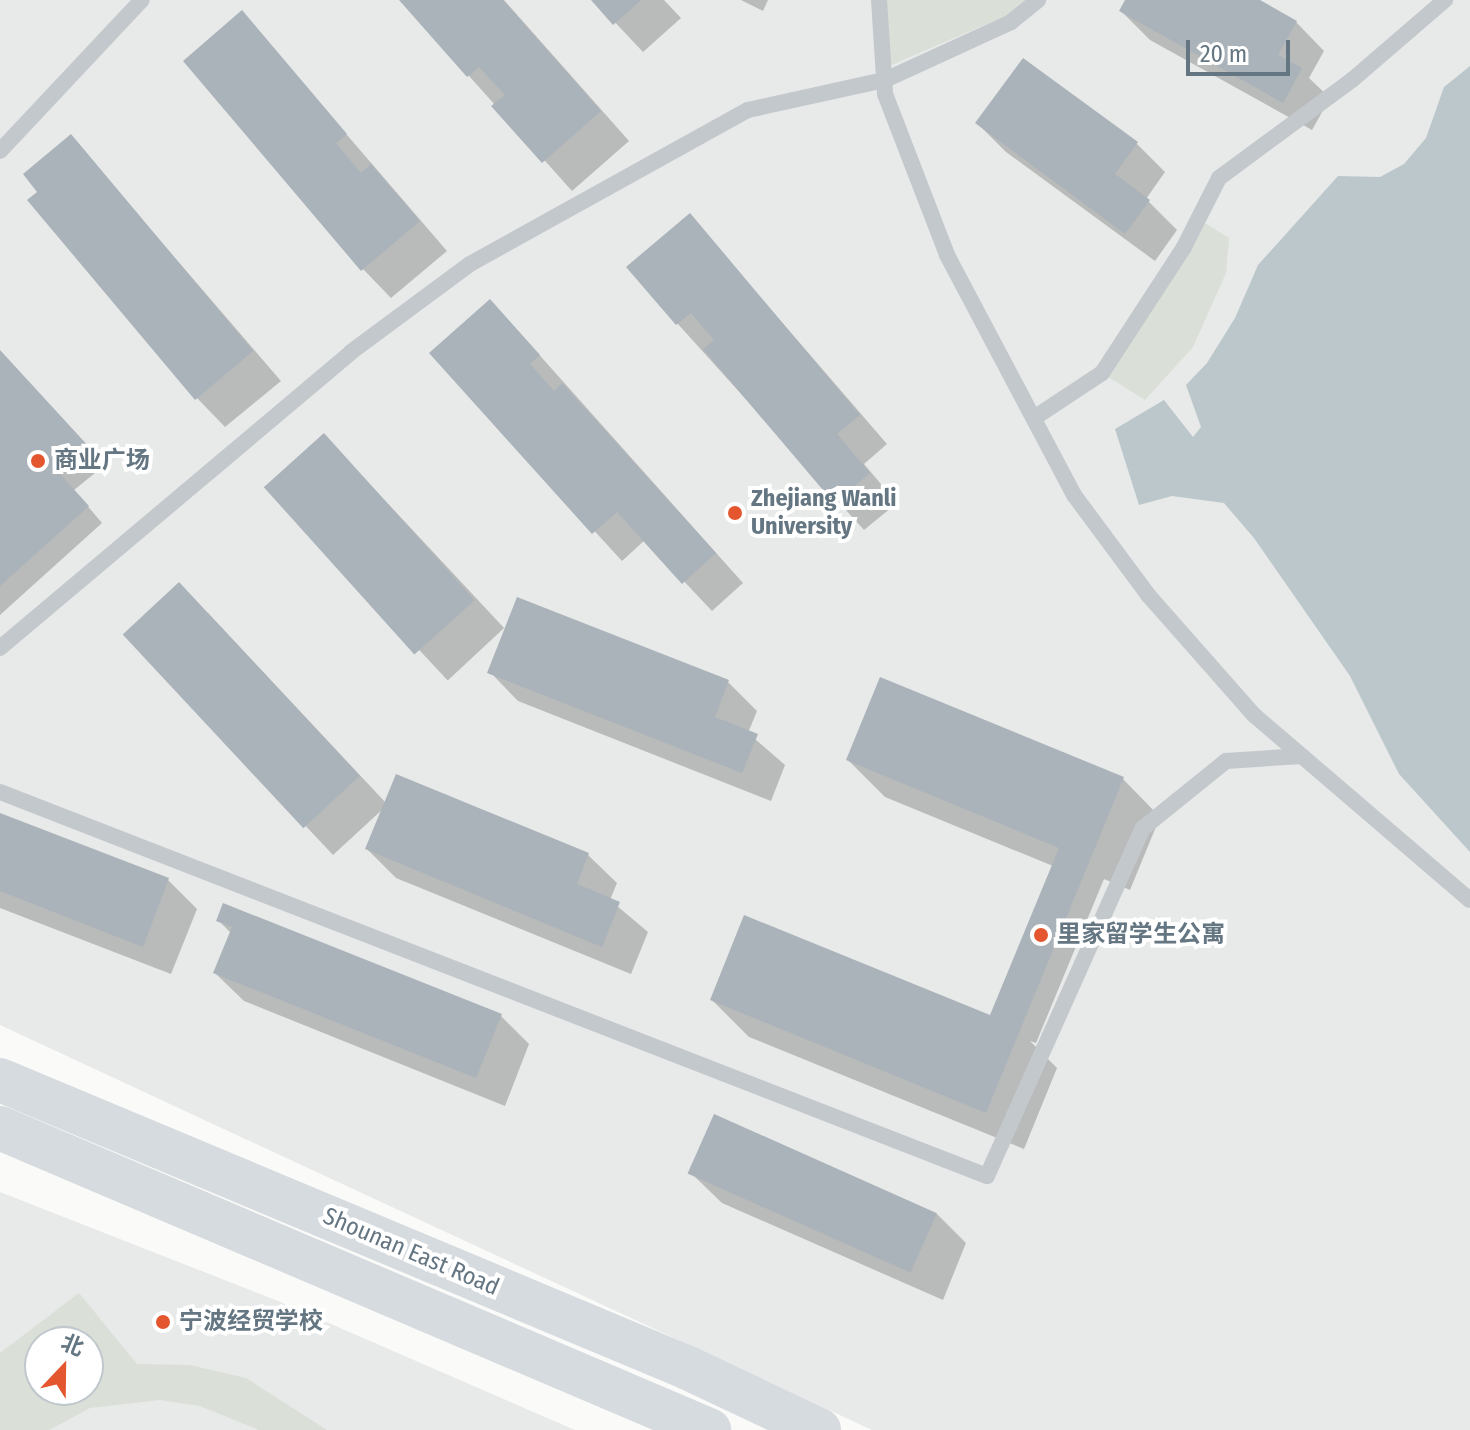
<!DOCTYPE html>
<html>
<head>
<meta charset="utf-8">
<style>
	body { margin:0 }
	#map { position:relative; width:1470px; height:1430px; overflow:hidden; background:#fafaf8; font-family:"Fira Sans Condensed","Noto Sans SC",sans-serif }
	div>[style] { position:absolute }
	.built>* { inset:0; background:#e8e9e9 }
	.green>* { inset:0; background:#dadfd7 }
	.water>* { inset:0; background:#bbc7cb }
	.shadow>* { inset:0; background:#0003; transform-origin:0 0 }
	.building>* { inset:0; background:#aab3b9; transform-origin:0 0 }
	.lane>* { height:16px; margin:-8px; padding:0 8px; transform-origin:8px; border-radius:8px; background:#c3c8cc }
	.secondary>* { height:44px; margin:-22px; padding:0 22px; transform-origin:22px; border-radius:22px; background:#d6dbdf }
	.dots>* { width:22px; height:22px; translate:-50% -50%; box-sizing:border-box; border:4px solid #fff; border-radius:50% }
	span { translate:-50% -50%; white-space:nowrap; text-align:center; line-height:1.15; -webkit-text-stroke:8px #fff; paint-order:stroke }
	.poi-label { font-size:24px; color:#657683; font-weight:700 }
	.left { translate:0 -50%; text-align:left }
	.street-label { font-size:24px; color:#657683 }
	.north { position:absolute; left:24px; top:1326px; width:80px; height:80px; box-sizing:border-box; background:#fff; border:2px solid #c1c8cd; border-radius:50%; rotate:22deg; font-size:22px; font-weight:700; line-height:32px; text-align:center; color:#657683 }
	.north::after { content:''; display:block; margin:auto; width:28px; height:36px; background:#e4572e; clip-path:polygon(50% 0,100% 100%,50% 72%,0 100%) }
	.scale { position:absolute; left:1186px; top:40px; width:104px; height:36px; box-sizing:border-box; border:4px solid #657683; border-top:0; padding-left:10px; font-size:24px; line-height:28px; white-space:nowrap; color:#657683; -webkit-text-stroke:6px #fff; paint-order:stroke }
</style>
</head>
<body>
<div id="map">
	<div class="built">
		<div style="clip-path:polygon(0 0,1470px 0,1470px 1430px,872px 1430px,0 1025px)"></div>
		<div style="clip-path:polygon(evenodd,0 1192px,278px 1301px,575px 1430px,0 1430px,0 1192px,40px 1342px,88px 1342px,88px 1390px,40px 1390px,40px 1342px)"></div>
	</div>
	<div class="green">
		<div style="clip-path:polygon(886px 0,1027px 0,1010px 14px,889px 66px)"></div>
		<div style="clip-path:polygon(1198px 219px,1229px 238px,1226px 273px,1193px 347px,1145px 400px,1102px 373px)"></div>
		<div style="clip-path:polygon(evenodd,79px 1293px,137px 1364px,190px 1365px,246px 1378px,327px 1430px,259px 1430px,200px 1406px,160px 1400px,90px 1408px,49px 1430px,0 1430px,0 1353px,79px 1293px,40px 1342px,88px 1342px,88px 1390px,40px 1390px,40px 1342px)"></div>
	</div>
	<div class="water">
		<div style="clip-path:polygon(1470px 66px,1470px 852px,1399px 774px,1350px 676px,1254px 538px,1224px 503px,1172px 496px,1139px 505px,1115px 429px,1164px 400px,1193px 437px,1201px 427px,1186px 385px,1207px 363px,1235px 318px,1258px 265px,1338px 176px,1380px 177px,1404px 164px,1426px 138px,1444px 87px)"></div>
	</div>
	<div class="shadow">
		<div style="clip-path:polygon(401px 0,504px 0,629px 141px,572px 191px)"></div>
		<div style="clip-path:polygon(594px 0,664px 0,681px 18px,643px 52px)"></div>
		<div style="clip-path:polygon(741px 0,768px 0,763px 11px)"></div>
		<div style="clip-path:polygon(1127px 0,1256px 0,1296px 22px,1324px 51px,1309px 78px,1330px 98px,1312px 130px,1150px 40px,1121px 11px)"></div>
		<div style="clip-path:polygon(242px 13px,447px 251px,391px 298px,363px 269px)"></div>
		<div style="clip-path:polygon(1024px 61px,1137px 144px,1165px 172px,1146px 199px,1177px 230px,1155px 261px,1006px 152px,977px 123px)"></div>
		<div style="clip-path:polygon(71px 137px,281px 381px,225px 427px,197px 398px,40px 192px)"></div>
		<div style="clip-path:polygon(690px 216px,887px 444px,864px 464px,897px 503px,864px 530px,677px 323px)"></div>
		<div style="clip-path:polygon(518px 331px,743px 583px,712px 611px,645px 540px,622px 561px,432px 354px)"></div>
		<div style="clip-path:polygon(0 352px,105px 465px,74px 490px,102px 523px,0 615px)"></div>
		<div style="left:324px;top:435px;width:264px;height:77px;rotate:47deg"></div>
		<div style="clip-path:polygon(519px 600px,728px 682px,757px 711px,748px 733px,785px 765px,771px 801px,518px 701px,490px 672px)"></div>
		<div style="clip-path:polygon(208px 613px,386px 803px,588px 855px,617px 883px,610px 900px,648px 932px,631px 974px,396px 878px,367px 849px,384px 808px,333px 855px,125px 634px)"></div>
		<div style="clip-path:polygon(848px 760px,1123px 779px,1160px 817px,1130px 890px,1104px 879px,1036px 1043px,1030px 1041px,1057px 1068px,1024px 1149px,749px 1037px,712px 1000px,999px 1022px,1053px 866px,885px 797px)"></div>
		<div style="clip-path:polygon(0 815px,168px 880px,197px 909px,171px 974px,0 908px)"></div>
		<div style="clip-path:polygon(218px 920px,501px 1016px,529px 1044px,505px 1106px,244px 1001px,215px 973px,231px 933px)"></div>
		<div style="clip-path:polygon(693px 1175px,937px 1214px,966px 1243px,943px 1300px,722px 1203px)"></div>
	</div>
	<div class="building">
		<div style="clip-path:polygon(399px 0,503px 0,601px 111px,542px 163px,491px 106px,505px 95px,479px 67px,467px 77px)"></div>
		<div style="clip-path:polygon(591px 0,641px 0,613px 25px)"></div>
		<div style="clip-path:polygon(1125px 0,1260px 0,1297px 21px,1278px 55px,1302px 68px,1283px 103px,1119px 11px)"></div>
		<div style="clip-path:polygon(242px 10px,347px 134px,336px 143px,361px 173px,371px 164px,420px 221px,361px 271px,183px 61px)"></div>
		<div style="clip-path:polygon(1023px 58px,1138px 142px,1115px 174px,1150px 200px,1125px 234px,975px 123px)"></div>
		<div style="clip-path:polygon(71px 134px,253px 351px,195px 400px,27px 200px,37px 192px,23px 174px)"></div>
		<div style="clip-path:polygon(690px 213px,860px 415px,837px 434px,870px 473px,834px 503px,703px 349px,714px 340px,691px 313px,676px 325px,626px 267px)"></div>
		<div style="clip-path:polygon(490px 299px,540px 355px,530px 364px,554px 391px,562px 383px,716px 553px,682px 584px,617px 512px,592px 534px,429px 353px)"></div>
		<div style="clip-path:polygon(0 350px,91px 449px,60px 474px,89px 506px,0 586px)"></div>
		<div style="left:324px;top:433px;width:225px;height:81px;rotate:48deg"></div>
		<div style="left:179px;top:582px;width:265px;height:77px;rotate:47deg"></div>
		<div style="clip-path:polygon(517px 597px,729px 680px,715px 717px,758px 734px,742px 773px,487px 673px)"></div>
		<div style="clip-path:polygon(880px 677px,1124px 777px,986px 1113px,710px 1000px,744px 915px,990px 1015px,1059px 848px,846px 760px)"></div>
		<div style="clip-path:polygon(396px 774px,589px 853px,577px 884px,620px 902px,602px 947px,365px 849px)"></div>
		<div style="clip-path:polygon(0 813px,169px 878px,143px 947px,0 891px)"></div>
		<div style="clip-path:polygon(223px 903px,502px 1014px,476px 1078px,213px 973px,232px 927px,216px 921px)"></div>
		<div style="left:714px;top:1114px;width:244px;height:65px;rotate:24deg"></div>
	</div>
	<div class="lane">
		<div style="left:879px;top:0;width:94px;rotate:86.3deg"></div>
		<div style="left:885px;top:94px;width:173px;rotate:68.9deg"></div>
		<div style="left:947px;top:255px;width:272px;rotate:62.1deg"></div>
		<div style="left:1074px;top:495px;width:126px;rotate:53.4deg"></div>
		<div style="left:1149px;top:596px;width:159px;rotate:48.6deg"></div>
		<div style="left:1254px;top:715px;width:284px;rotate:40.6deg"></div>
		<div style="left:0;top:151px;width:207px;rotate:-46.8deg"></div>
		<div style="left:1034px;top:418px;width:82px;rotate:-33.5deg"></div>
		<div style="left:1102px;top:373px;width:150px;rotate:-56.9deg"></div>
		<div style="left:1184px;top:247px;width:77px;rotate:-63.1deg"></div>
		<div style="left:1219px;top:178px;width:165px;rotate:-36.4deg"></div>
		<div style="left:1352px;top:80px;width:123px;rotate:-40.7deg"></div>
		<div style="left:0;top:648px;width:459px;rotate:-40.1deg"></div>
		<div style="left:351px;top:352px;width:148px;rotate:-36.5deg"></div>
		<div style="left:470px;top:264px;width:318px;rotate:-29deg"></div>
		<div style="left:748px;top:110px;width:140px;rotate:-12.4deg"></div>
		<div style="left:885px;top:80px;width:139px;rotate:-24.7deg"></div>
		<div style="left:1011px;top:22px;width:35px;rotate:-39deg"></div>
		<div style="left:0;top:792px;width:1059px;rotate:21.26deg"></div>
		<div style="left:987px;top:1176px;width:381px;rotate:-65.9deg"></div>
		<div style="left:1143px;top:828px;width:107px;rotate:-38.9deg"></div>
		<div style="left:1226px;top:761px;width:76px;rotate:-3.8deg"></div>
	</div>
	<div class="secondary">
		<div style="left:0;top:1080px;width:746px;rotate:22.71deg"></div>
		<div style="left:688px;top:1368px;width:145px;rotate:25.3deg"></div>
		<div style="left:0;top:1128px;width:771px;rotate:23.07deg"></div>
	</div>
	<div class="dots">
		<div style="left:38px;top:461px;background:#e4572e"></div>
		<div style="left:735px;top:513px;background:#e4572e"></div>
		<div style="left:1041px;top:935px;background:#e4572e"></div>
		<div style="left:163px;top:1322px;background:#e4572e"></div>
	</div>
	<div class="poi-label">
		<span class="left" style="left:54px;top:461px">商业广场</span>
		<span class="left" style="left:751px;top:513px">Zhejiang Wanli<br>University</span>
		<span class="left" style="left:1057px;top:935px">里家留学生公寓</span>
		<span class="left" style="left:179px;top:1322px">宁波经贸学校</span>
	</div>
	<div class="street-label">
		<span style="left:411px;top:1252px;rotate:23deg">Shounan East Road</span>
	</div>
	<div class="north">北</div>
	<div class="scale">20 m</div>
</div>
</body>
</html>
